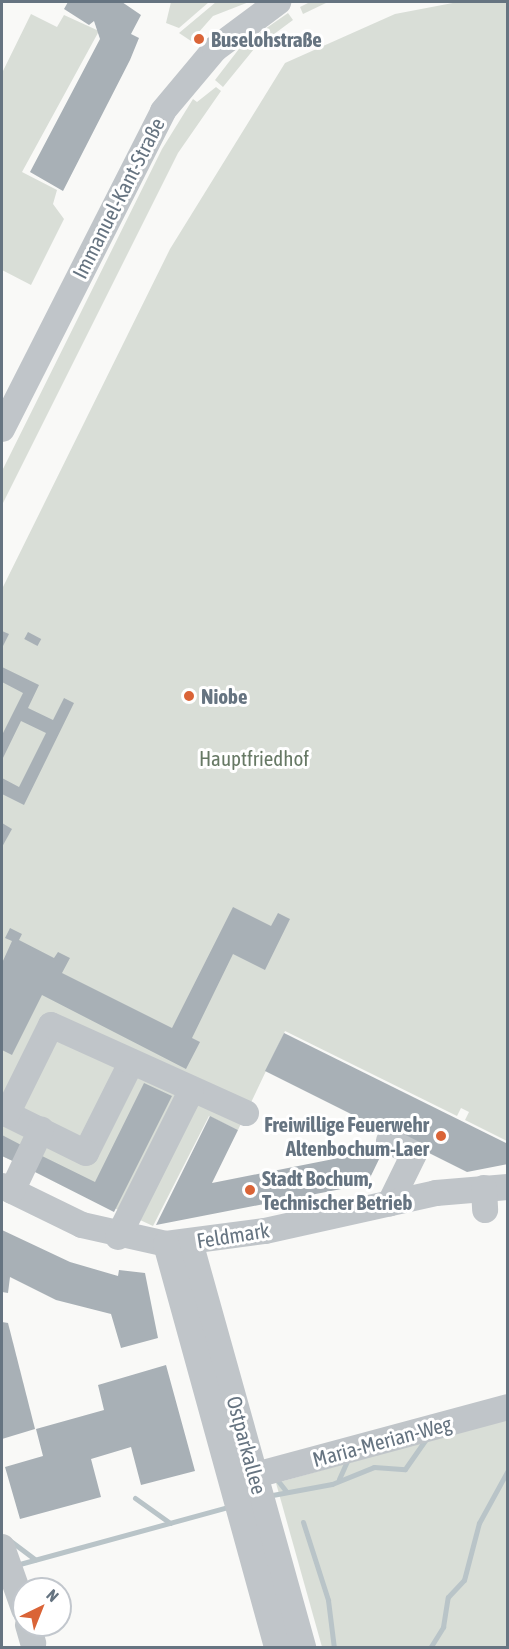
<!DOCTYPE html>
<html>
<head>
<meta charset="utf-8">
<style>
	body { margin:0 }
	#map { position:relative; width:509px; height:1649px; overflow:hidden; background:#f9f9f7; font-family:"Asap Condensed",sans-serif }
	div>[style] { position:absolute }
	.green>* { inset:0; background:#d9ded7 }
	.stream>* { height:5px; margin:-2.5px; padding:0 2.5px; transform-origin:2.5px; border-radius:2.5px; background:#b9c4c8 }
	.building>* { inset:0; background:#a8b0b6; transform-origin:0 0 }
	.minor>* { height:26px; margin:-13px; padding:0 13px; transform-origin:13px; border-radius:13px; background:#c0c5c9 }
	.dots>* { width:16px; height:16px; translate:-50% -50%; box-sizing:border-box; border:3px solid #fff; border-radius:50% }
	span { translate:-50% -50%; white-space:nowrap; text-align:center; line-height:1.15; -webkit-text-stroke:6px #fff; paint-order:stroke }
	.poi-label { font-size:21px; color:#667481; font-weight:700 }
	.left { translate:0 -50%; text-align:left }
	.right { translate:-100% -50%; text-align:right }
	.street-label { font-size:21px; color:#667481 }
	.park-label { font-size:21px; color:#677965 }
	.frame { position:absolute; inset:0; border:3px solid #667481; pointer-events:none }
	.north { position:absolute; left:12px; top:1577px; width:60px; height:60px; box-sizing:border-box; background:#fff; border:2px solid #c2c7cd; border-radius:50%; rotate:43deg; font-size:16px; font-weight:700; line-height:24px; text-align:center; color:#667481 }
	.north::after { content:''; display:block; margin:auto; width:21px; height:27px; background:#da6437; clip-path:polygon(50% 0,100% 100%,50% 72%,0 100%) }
</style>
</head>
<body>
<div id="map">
	<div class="green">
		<div style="clip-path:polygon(171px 2px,209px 2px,179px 28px,166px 23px)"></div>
		<div style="clip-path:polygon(216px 2px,249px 2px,213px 16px,191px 41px,179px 33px)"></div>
		<div style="clip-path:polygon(310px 2px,328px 2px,303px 14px,300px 7px)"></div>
		<div style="clip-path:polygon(458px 2px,507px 2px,507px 1141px,465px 1120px,469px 1112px,461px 1108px,457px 1116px,285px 1031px,238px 1130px,209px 1116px,153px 1226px,2px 1156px,2px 589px,170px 249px,285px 63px,395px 14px)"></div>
		<div style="clip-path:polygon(288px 13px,293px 20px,254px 49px,223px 87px,215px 80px,242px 45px)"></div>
		<div style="clip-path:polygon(31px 14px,57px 27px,64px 15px,99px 31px,22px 172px,57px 190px,53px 204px,64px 219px,31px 285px,2px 270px,2px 73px)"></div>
		<div style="clip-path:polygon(216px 87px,221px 91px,178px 153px,2px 505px,2px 471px,162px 149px,193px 99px,197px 102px)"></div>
		<div style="clip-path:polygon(507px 1419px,507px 1647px,322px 1647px,276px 1483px)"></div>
	</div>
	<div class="stream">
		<div style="left:275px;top:1477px;width:18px;rotate:52deg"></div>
		<div style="left:339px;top:1479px;width:22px;rotate:-66deg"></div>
		<div style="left:267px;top:1496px;width:66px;rotate:-10.5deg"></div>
		<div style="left:332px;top:1484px;width:45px;rotate:-22deg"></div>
		<div style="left:374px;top:1467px;width:31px;rotate:4deg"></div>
		<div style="left:405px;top:1469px;width:39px;rotate:-55deg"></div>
		<div style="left:135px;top:1498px;width:43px;rotate:35.5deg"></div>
		<div style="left:303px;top:1522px;width:82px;rotate:72.2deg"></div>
		<div style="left:328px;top:1600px;width:48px;rotate:82.9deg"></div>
		<div style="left:8px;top:1539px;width:34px;rotate:37deg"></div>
		<div style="left:16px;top:1565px;width:224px;rotate:-15.3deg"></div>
		<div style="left:430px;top:1648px;width:25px;rotate:-58deg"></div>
		<div style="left:443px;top:1627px;width:30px;rotate:-81deg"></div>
		<div style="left:448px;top:1597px;width:23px;rotate:-47deg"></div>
		<div style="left:464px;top:1580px;width:59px;rotate:-75.3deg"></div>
		<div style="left:479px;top:1523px;width:60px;rotate:-61.3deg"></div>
	</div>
	<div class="building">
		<div style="clip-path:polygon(68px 2px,122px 2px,141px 15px,131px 34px,139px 38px,130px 60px,63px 191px,30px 172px,100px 39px,94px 21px,89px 25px,64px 9px)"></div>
		<div style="clip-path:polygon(2px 631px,9px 634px,2px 648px)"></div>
		<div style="left:28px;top:632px;width:15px;height:8px;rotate:28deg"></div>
		<div style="clip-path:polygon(2px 667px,39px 685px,28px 708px,53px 720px,64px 698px,74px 703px,24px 805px,2px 794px,2px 778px,19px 787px,46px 733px,21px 721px,2px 760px,2px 735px,23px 693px,2px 682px)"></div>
		<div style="clip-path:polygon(2px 823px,12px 829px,2px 847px)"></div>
		<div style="clip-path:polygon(233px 907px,271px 926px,278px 913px,290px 919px,265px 970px,233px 954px,192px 1038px,200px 1042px,186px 1069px,42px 995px,12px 1055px,2px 1050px,2px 963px,12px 941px,5px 938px,10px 928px,22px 934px,19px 940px,54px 958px,58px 952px,70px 958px,62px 973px,172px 1028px)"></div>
		<div style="clip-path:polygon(284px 1033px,508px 1144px,508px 1164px,467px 1172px,265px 1071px)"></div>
		<div style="clip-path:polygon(144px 1083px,172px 1096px,114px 1212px,31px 1170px,38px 1154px,95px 1182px)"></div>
		<div style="clip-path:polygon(210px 1116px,238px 1130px,212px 1183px,384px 1149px,367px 1184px,156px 1225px)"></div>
		<div style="clip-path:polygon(2px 1135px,25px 1147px,17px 1163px,2px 1156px)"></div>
		<div style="clip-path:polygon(2px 1230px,70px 1262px,118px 1276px,119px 1270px,145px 1273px,158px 1338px,121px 1348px,111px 1314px,56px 1300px,10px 1277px,8px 1293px,2px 1292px)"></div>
		<div style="clip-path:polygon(2px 1322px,8px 1323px,35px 1429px,2px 1439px)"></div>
		<div style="clip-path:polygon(166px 1365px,195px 1471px,141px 1485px,131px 1447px,91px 1459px,101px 1497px,20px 1519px,5px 1467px,43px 1456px,36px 1429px,104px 1410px,98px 1385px)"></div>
	</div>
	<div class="minor">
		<div style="left:2px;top:429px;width:356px;rotate:-63.1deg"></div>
		<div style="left:163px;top:111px;width:81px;rotate:-50deg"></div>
		<div style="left:215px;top:49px;width:79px;rotate:-36.7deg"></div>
		<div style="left:130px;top:1065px;width:98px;rotate:116.6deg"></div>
		<div style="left:86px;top:1153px;width:88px;rotate:-153.7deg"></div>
		<div style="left:7px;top:1114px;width:99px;rotate:-63.7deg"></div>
		<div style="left:51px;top:1025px;width:214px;rotate:24.3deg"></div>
		<div style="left:389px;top:1141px;width:28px;rotate:27deg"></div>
		<div style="left:414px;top:1154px;width:55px;rotate:116.1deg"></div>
		<div style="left:2px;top:1186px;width:89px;rotate:26deg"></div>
		<div style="left:82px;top:1225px;width:86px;rotate:12.7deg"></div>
		<div style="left:166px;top:1244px;width:100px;rotate:-7.5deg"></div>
		<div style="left:265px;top:1231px;width:175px;rotate:-12.5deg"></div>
		<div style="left:436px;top:1193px;width:72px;rotate:-4.8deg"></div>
		<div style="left:484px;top:1188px;width:22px;rotate:87deg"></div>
		<div style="left:12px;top:1191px;width:68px;rotate:-64.6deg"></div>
		<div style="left:118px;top:1237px;width:163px;rotate:-63.4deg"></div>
		<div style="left:190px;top:1242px;width:421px;rotate:74.4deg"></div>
		<div style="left:166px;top:1244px;width:419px;rotate:74.6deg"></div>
		<div style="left:256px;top:1475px;width:261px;rotate:-15.1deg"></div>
		<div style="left:2px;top:1547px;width:66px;rotate:70.5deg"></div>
		<div style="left:28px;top:1625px;width:19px;rotate:74deg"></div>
	</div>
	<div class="dots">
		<div style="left:199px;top:39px;background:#da6437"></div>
		<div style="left:189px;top:696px;background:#da6437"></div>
		<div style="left:441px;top:1136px;background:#da6437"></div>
		<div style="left:250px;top:1190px;background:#da6437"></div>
	</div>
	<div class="poi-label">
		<span class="left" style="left:211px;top:39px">Buselohstraße</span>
		<span class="left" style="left:201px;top:696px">Niobe</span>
		<span class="right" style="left:429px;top:1136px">Freiwillige Feuerwehr<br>Altenbochum-Laer</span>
		<span class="left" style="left:262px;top:1190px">Stadt Bochum,<br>Technischer Betrieb</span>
	</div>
	<div class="street-label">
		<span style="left:118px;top:198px;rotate:-63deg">Immanuel-Kant-Straße</span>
		<span style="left:233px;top:1235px;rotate:-9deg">Feldmark</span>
		<span style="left:382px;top:1441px;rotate:-15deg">Maria-Merian-Weg</span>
		<span style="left:247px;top:1445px;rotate:75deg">Ostparkallee</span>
	</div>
	<div class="park-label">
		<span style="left:254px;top:758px">Hauptfriedhof</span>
	</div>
	<div class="frame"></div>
	<div class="north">N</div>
</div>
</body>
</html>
